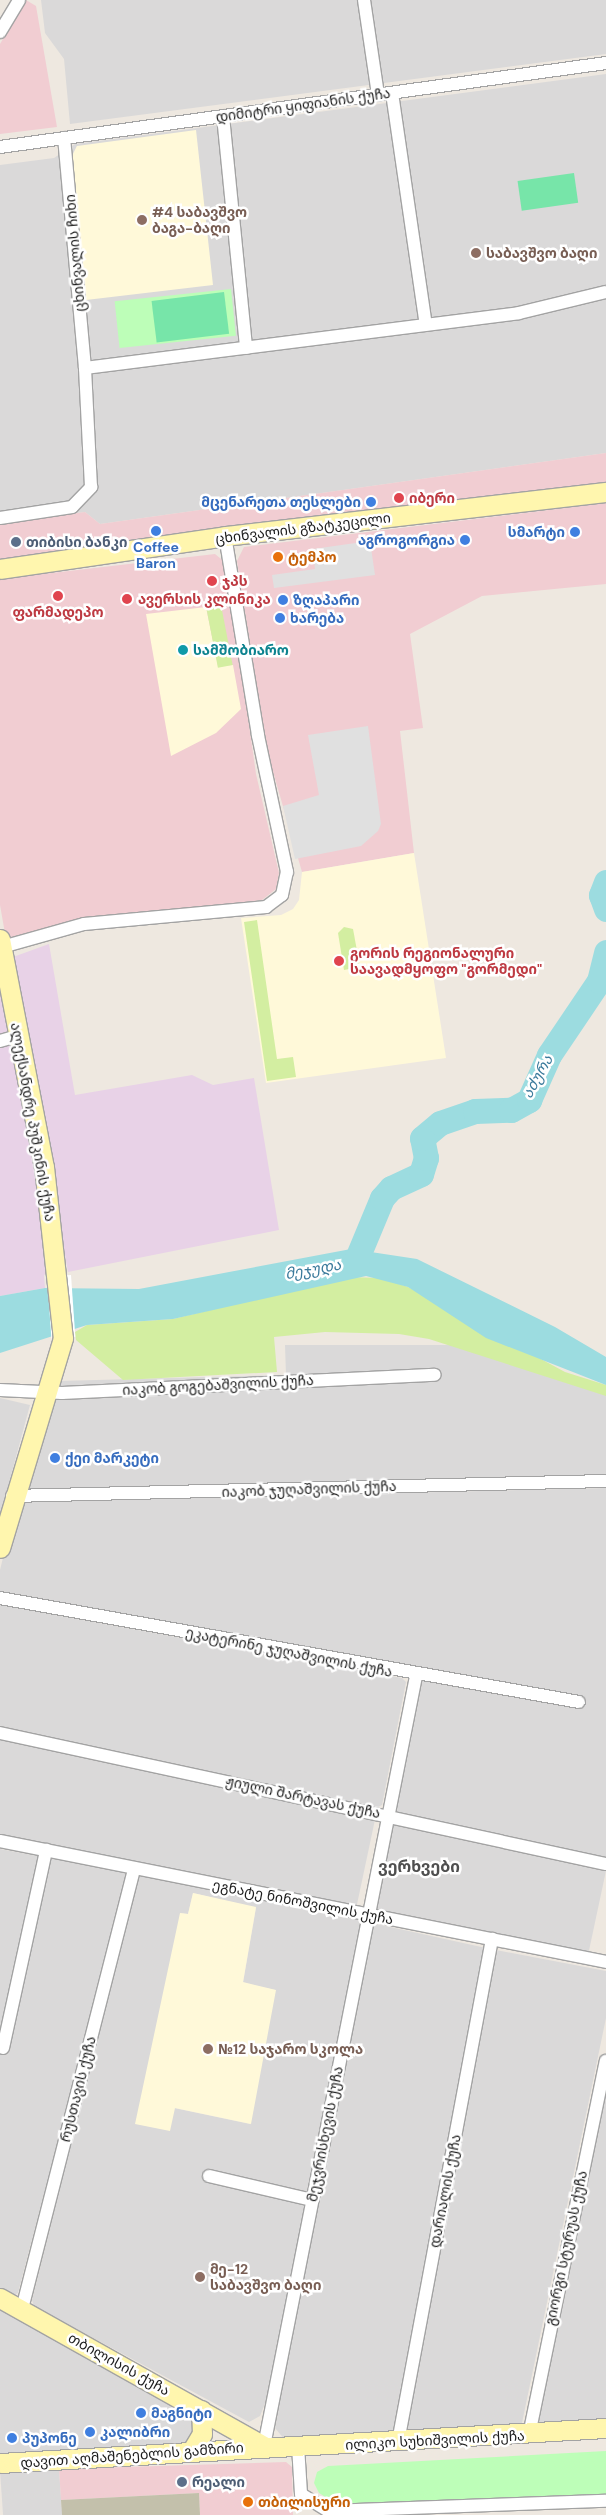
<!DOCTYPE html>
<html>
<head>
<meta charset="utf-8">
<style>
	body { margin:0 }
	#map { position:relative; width:606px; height:2515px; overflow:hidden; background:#eee8e0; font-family:"DM Sans","Noto Sans Georgian",sans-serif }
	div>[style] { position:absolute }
	.residential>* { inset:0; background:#dad9d9; transform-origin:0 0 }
	.commercial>* { inset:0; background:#f1cdd2 }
	.industrial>* { inset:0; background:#e8d2e7 }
	.education>* { inset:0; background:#fff9d9 }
	.construction>* { inset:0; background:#c3c0ab }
	.grass>* { inset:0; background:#d3eea1; transform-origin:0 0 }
	.park>* { inset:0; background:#bdfeb8; transform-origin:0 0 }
	.pitch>* { inset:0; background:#77e5a9; transform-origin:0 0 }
	.parking>* { inset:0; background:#e0e0e0 }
	.water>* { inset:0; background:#9cdce0 }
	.pier>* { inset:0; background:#fff; transform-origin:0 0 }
	.river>* { height:25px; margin:-12.5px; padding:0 12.5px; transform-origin:12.5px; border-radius:12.5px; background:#9cdce0 }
	.roads { filter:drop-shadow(1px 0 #a3a3a3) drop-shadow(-1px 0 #a3a3a3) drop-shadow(0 1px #a3a3a3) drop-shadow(0 -1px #a3a3a3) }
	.street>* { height:12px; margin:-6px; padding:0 6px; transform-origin:6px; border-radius:6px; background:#fff }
	.secondary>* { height:19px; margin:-9.5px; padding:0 9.5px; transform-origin:9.5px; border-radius:9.5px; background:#fff6ae }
	.dots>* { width:14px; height:14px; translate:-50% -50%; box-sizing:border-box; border:2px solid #fff; border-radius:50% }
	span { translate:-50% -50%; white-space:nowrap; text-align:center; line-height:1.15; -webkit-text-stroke:5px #fff; paint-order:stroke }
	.street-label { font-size:14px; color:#1c1c1c }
	.education-label { font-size:14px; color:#785e54; font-weight:700 }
	.left { translate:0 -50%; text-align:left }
	.health-label { font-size:14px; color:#be3a42; font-weight:700 }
	.shop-label { font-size:14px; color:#366cbe; font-weight:700 }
	.right { translate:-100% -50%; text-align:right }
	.service-label { font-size:14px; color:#4e5e75; font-weight:700 }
	.food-label { font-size:14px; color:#c56008; font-weight:700 }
	.culture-label { font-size:14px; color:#0d838f; font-weight:700 }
	.water-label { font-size:15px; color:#3a7a9b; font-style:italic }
	.quarter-label { font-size:16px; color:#4f4f4f; font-weight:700 }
</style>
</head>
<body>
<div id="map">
	<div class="residential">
		<div style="clip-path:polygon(41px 0,606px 0,606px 54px,70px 124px,64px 59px,45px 33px)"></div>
		<div style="clip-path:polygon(evenodd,606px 74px,606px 453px,100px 524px,85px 512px,0 523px,0 165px,54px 158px,75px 144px,606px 74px,77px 146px,86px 300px,72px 156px,77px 146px)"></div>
		<div style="clip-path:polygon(285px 1345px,452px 1345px,606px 1393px,606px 1475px,25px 1491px,58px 1381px,286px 1375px)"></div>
		<div style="clip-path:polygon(0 1398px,30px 1405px,0 1516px)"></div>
		<div style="clip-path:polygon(606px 1488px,606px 1858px,396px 1813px,393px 1808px,421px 1668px,0 1591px,0 1570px,15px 1509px,21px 1502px)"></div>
		<div style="clip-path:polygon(0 1605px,402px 1678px,406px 1682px,382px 1805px,376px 1808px,0 1726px)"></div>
		<div style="left:0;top:1737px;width:384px;height:96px;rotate:12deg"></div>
		<div style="left:391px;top:1824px;width:220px;height:89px;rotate:12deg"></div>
		<div style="clip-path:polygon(0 1849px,124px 1872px,127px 1877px,18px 2293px,12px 2296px,0 2290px)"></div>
		<div style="clip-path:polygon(evenodd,142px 1876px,358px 1919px,360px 1924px,275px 2378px,260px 2416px,249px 2422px,34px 2306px,32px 2300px,138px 1877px,142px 1876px,193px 1893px,256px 1908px,243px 1983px,275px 1990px,250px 2124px,174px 2108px,180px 1913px,188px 1914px,193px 1893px)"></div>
		<div style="clip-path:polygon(372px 1923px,486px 1948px,397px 2433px,285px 2440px,275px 2428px)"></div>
		<div style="clip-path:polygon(496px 1950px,606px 1971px,606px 2018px,522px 2423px,405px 2433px)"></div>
		<div style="clip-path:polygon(606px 2076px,606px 2419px,534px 2426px)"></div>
		<div style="clip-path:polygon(0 2309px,195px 2415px,194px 2442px,0 2455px)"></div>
		<div style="left:59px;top:2469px;width:46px;height:59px;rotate:86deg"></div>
	</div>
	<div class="commercial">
		<div style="clip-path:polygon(26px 0,36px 6px,57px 127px,0 134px,0 44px)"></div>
		<div style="clip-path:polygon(606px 453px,606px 485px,0 562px,0 523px,85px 512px,100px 524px)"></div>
		<div style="clip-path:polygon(606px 503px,606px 584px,482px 596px,410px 634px,423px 728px,400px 731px,414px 853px,302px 872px,267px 751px,237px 561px,244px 547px)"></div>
		<div style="clip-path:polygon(215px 554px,226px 563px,256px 774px,279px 873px,276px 889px,262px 900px,91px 920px,6px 939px,0 905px,0 579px)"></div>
		<div style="clip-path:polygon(286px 2462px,292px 2467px,293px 2515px,200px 2515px,199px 2493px,61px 2500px,59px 2469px)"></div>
	</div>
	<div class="industrial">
		<div style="clip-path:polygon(49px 944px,75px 1095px,192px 1075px,213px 1085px,254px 1078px,279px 1230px,68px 1272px,13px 957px)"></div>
		<div style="clip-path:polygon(0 981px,52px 1270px,44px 1275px,45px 1288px,0 1296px)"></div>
	</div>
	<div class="education">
		<div style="clip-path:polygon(196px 130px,213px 285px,86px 300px,72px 156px,77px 146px)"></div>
		<div style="clip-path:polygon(206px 607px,218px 666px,233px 665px,241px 709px,216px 733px,171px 756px,146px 614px)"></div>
		<div style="clip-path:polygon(414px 853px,446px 1058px,266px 1083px,241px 918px,281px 915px,293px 909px,299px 900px,302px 872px)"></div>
		<div style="clip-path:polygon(193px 1893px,256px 1907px,243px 1982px,276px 1990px,251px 2124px,175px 2108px,170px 2131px,135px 2124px,180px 1913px,188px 1914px)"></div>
	</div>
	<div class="construction">
		<div style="clip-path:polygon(199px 2493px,200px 2515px,62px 2515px,61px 2500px)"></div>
	</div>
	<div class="grass">
		<div style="left:221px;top:605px;width:61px;height:15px;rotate:79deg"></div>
		<div style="clip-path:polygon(257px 920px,277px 1059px,293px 1057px,296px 1077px,267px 1081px,244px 922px)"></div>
		<div style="clip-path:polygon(344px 927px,353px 929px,360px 967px,344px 970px,338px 933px)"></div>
		<div style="clip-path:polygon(347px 1277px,381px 1278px,408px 1287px,565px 1372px,606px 1385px,606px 1396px,429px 1339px,399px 1334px,325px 1332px,274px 1337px,277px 1372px,123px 1380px,76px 1340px,75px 1332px,87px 1325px,173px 1319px)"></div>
	</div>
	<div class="park">
		<div style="left:231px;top:289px;width:47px;height:117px;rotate:84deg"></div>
		<div style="clip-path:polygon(606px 2451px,606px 2494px,457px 2504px,338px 2505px,319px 2493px,314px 2483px,317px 2472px,328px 2466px)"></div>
	</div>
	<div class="pitch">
		<div style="left:574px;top:173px;width:30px;height:57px;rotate:82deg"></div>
		<div style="left:224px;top:292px;width:42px;height:73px;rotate:83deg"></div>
	</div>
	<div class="parking">
		<div style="clip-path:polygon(370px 541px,375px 575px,274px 588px,272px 575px,315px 569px,313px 549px)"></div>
		<div style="clip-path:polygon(368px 726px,381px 824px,378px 831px,361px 846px,295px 859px,283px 806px,319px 795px,308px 735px)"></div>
	</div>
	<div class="water">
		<div style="clip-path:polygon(351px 1249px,417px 1259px,555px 1327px,606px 1357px,606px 1385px,486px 1338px,408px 1287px,366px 1276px,173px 1319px,87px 1325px,0 1353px,0 1296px,45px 1288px,139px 1289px)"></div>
	</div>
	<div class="pier">
		<div style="left:71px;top:1275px;width:62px;height:24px;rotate:86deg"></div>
	</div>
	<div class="river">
		<div style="left:606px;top:882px;width:14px;rotate:111deg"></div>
		<div style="left:601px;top:895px;width:15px;rotate:70deg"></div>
		<div style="left:355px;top:1263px;width:70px;rotate:-67.4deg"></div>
		<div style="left:382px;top:1198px;width:13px;rotate:-48deg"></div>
		<div style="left:391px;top:1188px;width:33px;rotate:-25deg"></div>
		<div style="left:421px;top:1174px;width:17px;rotate:-73deg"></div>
		<div style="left:426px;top:1158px;width:20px;rotate:-101deg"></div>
		<div style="left:422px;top:1138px;width:23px;rotate:-40deg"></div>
		<div style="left:440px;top:1123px;width:37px;rotate:-19deg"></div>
		<div style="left:475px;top:1111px;width:36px;rotate:-2deg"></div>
		<div style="left:511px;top:1110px;width:21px;rotate:-29deg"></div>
		<div style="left:529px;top:1100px;width:49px;rotate:-66deg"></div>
		<div style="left:549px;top:1055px;width:89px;rotate:-56deg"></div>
		<div style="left:599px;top:981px;width:30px;rotate:-76deg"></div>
	</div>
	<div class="roads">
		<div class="street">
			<div style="left:364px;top:0;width:96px;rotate:81.6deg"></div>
			<div style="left:0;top:32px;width:37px;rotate:-59deg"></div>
			<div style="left:392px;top:93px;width:234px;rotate:81.7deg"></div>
			<div style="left:223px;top:116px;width:233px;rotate:84.3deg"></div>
			<div style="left:0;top:147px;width:612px;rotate:-7.89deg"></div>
			<div style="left:85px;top:368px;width:437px;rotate:-7.2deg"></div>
			<div style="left:519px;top:313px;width:89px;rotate:-13.6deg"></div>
			<div style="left:0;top:518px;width:73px;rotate:-8.7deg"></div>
			<div style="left:72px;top:507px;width:28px;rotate:-46deg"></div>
			<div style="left:91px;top:487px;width:119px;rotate:-92.9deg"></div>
			<div style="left:85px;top:368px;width:231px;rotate:-95.2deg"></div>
			<div style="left:2px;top:947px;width:85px;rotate:-15.7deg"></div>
			<div style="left:84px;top:924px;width:183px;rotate:-5.3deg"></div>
			<div style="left:266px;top:907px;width:20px;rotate:-37deg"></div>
			<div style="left:282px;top:895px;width:24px;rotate:-78deg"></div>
			<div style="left:287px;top:872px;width:140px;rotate:-102deg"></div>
			<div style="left:258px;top:735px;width:202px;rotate:-99.4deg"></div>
			<div style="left:0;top:1041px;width:18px;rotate:-16deg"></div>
			<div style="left:0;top:1390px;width:62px;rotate:2.8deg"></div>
			<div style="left:62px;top:1393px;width:373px;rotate:-2.8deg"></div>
			<div style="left:12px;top:1496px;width:594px;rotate:-1.45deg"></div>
			<div style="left:0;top:1598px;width:588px;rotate:10.18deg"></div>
			<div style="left:0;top:1733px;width:620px;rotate:12.2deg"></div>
			<div style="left:0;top:1841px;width:618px;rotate:11.29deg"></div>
			<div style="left:3px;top:2048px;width:203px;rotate:-77.7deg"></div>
			<div style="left:209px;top:2176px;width:106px;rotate:13.1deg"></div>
			<div style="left:22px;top:2309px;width:455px;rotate:-75.7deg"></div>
			<div style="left:529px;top:2435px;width:382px;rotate:-78.4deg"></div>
			<div style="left:398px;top:2442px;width:512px;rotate:-79.41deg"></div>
			<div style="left:264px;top:2446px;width:785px;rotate:-78.83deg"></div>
			<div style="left:298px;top:2446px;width:48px;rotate:86.4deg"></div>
			<div style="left:301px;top:2494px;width:32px;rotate:32deg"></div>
			<div style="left:328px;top:2511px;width:278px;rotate:-2.1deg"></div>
		</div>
		<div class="secondary">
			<div style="left:0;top:569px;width:227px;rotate:-8.3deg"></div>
			<div style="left:225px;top:536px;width:384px;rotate:-6.6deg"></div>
			<div style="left:0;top:939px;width:232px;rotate:79.1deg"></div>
			<div style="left:44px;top:1167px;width:172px;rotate:83.7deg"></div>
			<div style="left:63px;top:1338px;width:219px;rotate:106.7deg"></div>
			<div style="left:0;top:2298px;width:303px;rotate:29.3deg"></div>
			<div style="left:191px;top:2452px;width:21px;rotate:-59deg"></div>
			<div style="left:202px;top:2434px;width:24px;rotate:-92deg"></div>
			<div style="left:0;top:2463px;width:607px;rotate:-3.31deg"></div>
		</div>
	</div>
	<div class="dots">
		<div style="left:142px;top:220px;background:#8d6e63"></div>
		<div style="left:476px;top:253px;background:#8d6e63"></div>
		<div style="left:399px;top:498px;background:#e0444e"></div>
		<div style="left:371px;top:502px;background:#3f7fe0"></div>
		<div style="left:156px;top:531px;background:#3f7fe0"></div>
		<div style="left:575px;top:532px;background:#3f7fe0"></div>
		<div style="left:465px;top:540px;background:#3f7fe0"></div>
		<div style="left:16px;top:542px;background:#5c6f8a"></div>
		<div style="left:278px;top:557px;background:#e8710a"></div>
		<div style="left:212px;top:581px;background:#e0444e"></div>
		<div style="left:58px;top:596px;background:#e0444e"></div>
		<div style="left:127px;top:599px;background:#e0444e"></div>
		<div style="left:283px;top:600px;background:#3f7fe0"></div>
		<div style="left:280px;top:618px;background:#3f7fe0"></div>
		<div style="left:183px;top:650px;background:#0f9aa8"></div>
		<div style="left:339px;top:961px;background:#e0444e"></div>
		<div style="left:55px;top:1458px;background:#3f7fe0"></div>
		<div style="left:208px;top:2049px;background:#8d6e63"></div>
		<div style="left:200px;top:2277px;background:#8d6e63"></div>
		<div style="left:141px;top:2413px;background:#3f7fe0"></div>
		<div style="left:90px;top:2432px;background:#3f7fe0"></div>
		<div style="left:12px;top:2438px;background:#3f7fe0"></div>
		<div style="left:182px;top:2482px;background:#5c6f8a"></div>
		<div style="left:248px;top:2502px;background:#e8710a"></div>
	</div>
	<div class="street-label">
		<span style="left:303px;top:105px;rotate:-8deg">დიმიტრი ყიფიანის ქუჩა</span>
		<span style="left:75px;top:253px;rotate:-95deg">ცხინვალის ჩიხი</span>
		<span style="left:303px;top:528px;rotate:-7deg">ცხინვალის გზატკეცილი</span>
		<span style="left:33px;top:1122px;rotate:80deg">ალექსანდრე პუშკინის ქუჩა</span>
		<span style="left:218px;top:1385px;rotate:-3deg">იაკობ გოგებაშვილის ქუჩა</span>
		<span style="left:309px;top:1489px;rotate:-2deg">იაკობ ჯუღაშვილის ქუჩა</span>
		<span style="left:289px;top:1652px;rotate:11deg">ეკატერინე ჯუღაშვილის ქუჩა</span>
		<span style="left:303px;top:1797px;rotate:12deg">ჟიული შარტავას ქუჩა</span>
		<span style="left:303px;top:1902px;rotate:11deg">ეგნატე ნინოშვილის ქუჩა</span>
		<span style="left:78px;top:2089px;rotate:-76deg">რუსთავის ქუჩა</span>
		<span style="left:325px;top:2134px;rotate:-79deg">მეჯვრისხევის ქუჩა</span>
		<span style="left:445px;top:2191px;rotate:-79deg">დარიალის ქუჩა</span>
		<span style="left:566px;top:2248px;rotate:-78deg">გიორგი სტურუას ქუჩა</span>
		<span style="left:119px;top:2364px;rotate:29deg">თბილისის ქუჩა</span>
		<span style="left:435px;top:2440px;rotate:-3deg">ილიკო სუხიშვილის ქუჩა</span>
		<span style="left:132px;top:2455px;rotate:-4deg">დავით აღმაშენებლის გამზირი</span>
	</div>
	<div class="education-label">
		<span class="left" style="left:152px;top:220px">#4 საბავშვო<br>ბაგა-ბაღი</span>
		<span class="left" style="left:486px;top:253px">საბავშვო ბაღი</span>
		<span class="left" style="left:218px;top:2049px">№12 საჯარო სკოლა</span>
		<span class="left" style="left:210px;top:2277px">მე-12<br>საბავშვო ბაღი</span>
	</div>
	<div class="health-label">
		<span class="left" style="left:409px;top:498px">იბერი</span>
		<span class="left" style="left:222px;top:581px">ჯპს</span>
		<span class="left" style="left:138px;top:599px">ავერსის კლინიკა</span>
		<span style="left:58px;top:612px">ფარმადეპო</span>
		<span class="left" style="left:350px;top:961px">გორის რეგიონალური<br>საავადმყოფო "გორმედი"</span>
	</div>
	<div class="shop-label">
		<span class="right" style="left:361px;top:502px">მცენარეთა თესლები</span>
		<span class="right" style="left:565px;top:532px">სმარტი</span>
		<span class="right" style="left:455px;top:540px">აგროგორგია</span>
		<span style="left:156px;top:555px">Coffee<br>Baron</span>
		<span class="left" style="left:293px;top:600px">ზღაპარი</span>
		<span class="left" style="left:290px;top:618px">ხარება</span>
		<span class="left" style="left:65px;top:1458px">ქეი მარკეტი</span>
		<span class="left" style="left:151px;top:2413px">მაგნიტი</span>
		<span class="left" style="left:100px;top:2432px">კალიბრი</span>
		<span class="left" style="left:22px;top:2438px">პუპონე</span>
	</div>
	<div class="service-label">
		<span class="left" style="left:26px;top:542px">თიბისი ბანკი</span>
		<span class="left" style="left:192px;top:2482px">რეალი</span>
	</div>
	<div class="food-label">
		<span class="left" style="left:288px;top:557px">ტემპო</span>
		<span class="left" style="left:258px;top:2502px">თბილისური</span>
	</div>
	<div class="culture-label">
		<span class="left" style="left:193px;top:650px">სამშობიარო</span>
	</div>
	<div class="water-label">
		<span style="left:538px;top:1077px;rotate:-61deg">აძურა</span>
		<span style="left:313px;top:1270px;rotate:-10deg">მეჯუდა</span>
	</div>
	<div class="quarter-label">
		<span style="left:419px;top:1867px">ვერხვები</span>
	</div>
</div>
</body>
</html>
